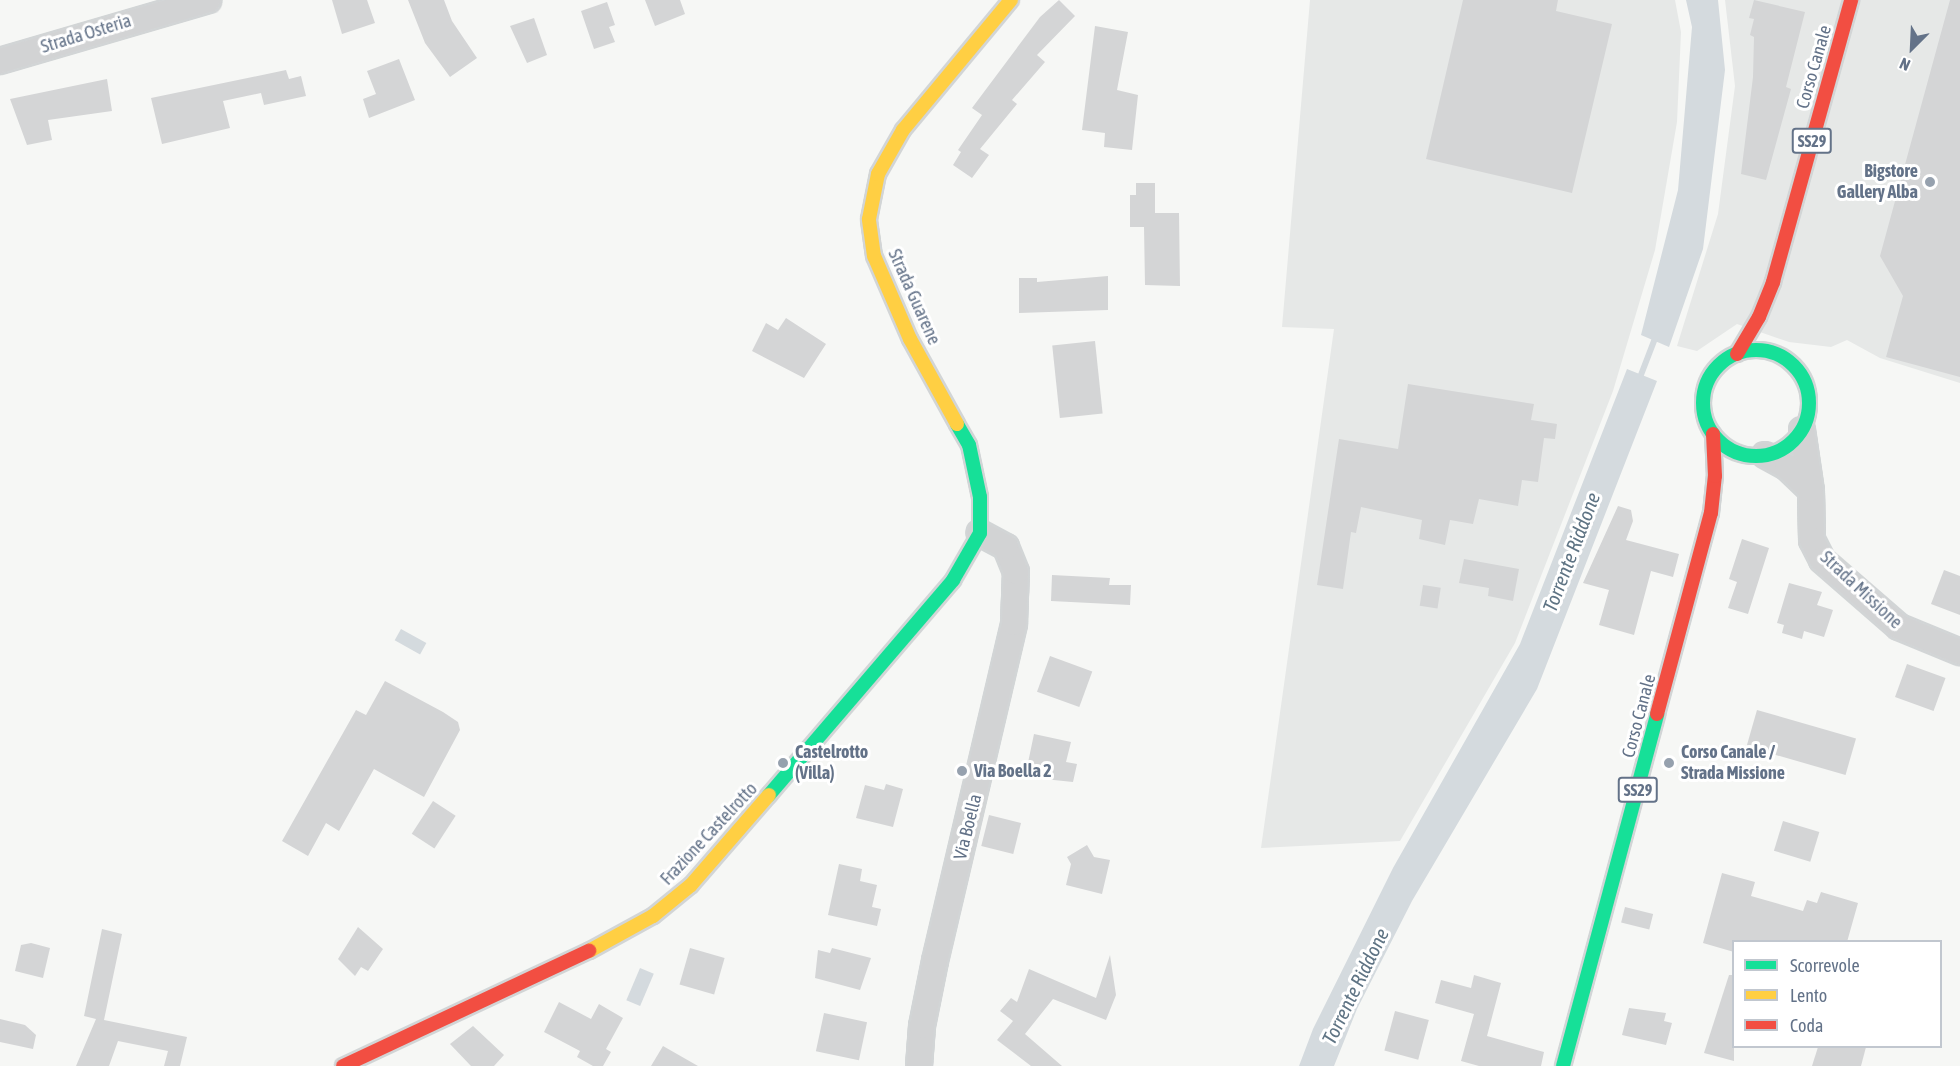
<!DOCTYPE html>
<html>
<head>
<meta charset="utf-8">
<style>
	body { margin:0 }
	#map { position:relative; width:1960px; height:1066px; overflow:hidden; background:#f6f7f5; font-family:"Asap Condensed",sans-serif }
	div>[style] { position:absolute }
	.built>* { inset:0; background:#e6e8e7 }
	.water>* { inset:0; background:#d4dade; transform-origin:0 0 }
	.stream>* { height:6px; margin:-3px; padding:0 3px; transform-origin:3px; border-radius:3px; background:#d4dade }
	.building>* { inset:0; background:#d4d5d6; transform-origin:0 0 }
	.roads { filter:drop-shadow(2px 0 #d2d5d6) drop-shadow(-2px 0 #d2d5d6) drop-shadow(0 2px #d2d5d6) drop-shadow(0 -2px #d2d5d6) }
	.street>* { height:24px; margin:-12px; padding:0 12px; transform-origin:12px; border-radius:12px; background:#d2d3d4 }
	.fast>* { height:14px; margin:-7px; padding:0 7px; transform-origin:7px; border-radius:7px; background:#16e098 }
	.fast>.ring { margin:-7px; padding:0; box-sizing:content-box; background:none; border:14px solid #16e098; border-radius:50% }
	.slow>* { height:14px; margin:-7px; padding:0 7px; transform-origin:7px; border-radius:7px; background:#ffcf43 }
	.jam>* { height:14px; margin:-7px; padding:0 7px; transform-origin:7px; border-radius:7px; background:#f24e42 }
	.dots>* { width:16px; height:16px; translate:-50% -50%; box-sizing:border-box; border:3px solid #fff; border-radius:50% }
	span { translate:-50% -50%; white-space:nowrap; text-align:center; line-height:1.15; -webkit-text-stroke:6px #fff; paint-order:stroke }
	.shield-label span { padding:2px 4px; background:#fff; border:2px solid; border-radius:4px; -webkit-text-stroke-width:0 }
	.shield-label { font-size:16px; color:#637288; font-weight:700 }
	.street-label { font-size:18px; color:#637288 }
	.poi-label { font-size:18px; color:#637288; font-weight:700 }
	.right { translate:-100% -50%; text-align:right }
	.left { translate:0 -50%; text-align:left }
	.water-label { font-size:20px; color:#5f7484; font-style:italic }
	.legend { position:absolute; left:1732px; top:940px; width:210px; height:108px; box-sizing:border-box; background:#fff; border:2px solid #c1c7cf; margin:0; padding:8px 10px; list-style:none; font-size:18px; color:#637288 }
	.legend li { display:flex; align-items:center; gap:12px; height:30px }
	.legend b { width:30px; border:2px solid #c1c7cf }
	.north { position:absolute; left:1882px; top:18px; width:60px; height:60px; -webkit-text-stroke:4px #fff; paint-order:stroke; rotate:204deg; font-size:16px; font-weight:700; line-height:24px; text-align:center; color:#637288 }
	.north::after { content:''; display:block; margin:auto; width:21px; height:27px; background:#637288; clip-path:polygon(50% 0,100% 100%,50% 72%,0 100%) }
</style>
</head>
<body>
<div id="map">
	<div class="built">
		<div style="clip-path:polygon(1310px 0,1675px 0,1681px 32px,1677px 122px,1655px 250px,1613px 391px,1515px 643px,1400px 841px,1261px 848px,1334px 329px,1282px 327px)"></div>
		<div style="clip-path:polygon(1725px 0,1960px 0,1960px 383px,1880px 358px,1847px 340px,1831px 347px,1789px 342px,1737px 324px,1697px 351px,1677px 346px,1718px 214px,1735px 86px)"></div>
	</div>
	<div class="water">
		<div style="clip-path:polygon(1686px 0,1718px 0,1725px 70px,1703px 249px,1669px 347px,1641px 335px,1678px 190px,1692px 27px)"></div>
		<div style="clip-path:polygon(1627px 369px,1657px 381px,1537px 689px,1412px 901px,1357px 1009px,1334px 1066px,1299px 1066px,1313px 1029px,1393px 868px,1520px 644px)"></div>
		<div style="left:401px;top:629px;width:29px;height:13px;rotate:29deg"></div>
		<div style="left:640px;top:968px;width:15px;height:35px;rotate:23deg"></div>
	</div>
	<div class="stream">
		<div style="left:1639px;top:380px;width:50px;rotate:-69deg"></div>
	</div>
	<div class="building">
		<div style="clip-path:polygon(332px 0,367px 0,375px 23px,342px 34px)"></div>
		<div style="clip-path:polygon(408px 0,444px 0,452px 21px,477px 58px,450px 77px,425px 43px)"></div>
		<div style="clip-path:polygon(645px 0,680px 0,685px 14px,655px 26px)"></div>
		<div style="clip-path:polygon(1059px 0,1075px 16px,1037px 55px,1045px 62px,1012px 100px,1017px 104px,980px 149px,989px 155px,972px 178px,953px 165px,961px 152px,958px 150px,982px 115px,972px 108px,1040px 17px)"></div>
		<div style="clip-path:polygon(1463px 0,1558px 0,1556px 11px,1612px 24px,1572px 193px,1426px 159px)"></div>
		<div style="clip-path:polygon(1754px 0,1805px 12px,1786px 87px,1791px 89px,1766px 180px,1741px 174px,1753px 77px,1754px 37px,1750px 35px,1754px 19px,1749px 18px)"></div>
		<div style="clip-path:polygon(1950px 0,1960px 0,1960px 377px,1886px 357px,1903px 296px,1880px 256px)"></div>
		<div style="clip-path:polygon(607px 2px,615px 25px,609px 27px,615px 42px,594px 49px,581px 11px)"></div>
		<div style="clip-path:polygon(534px 18px,547px 55px,527px 63px,510px 26px)"></div>
		<div style="clip-path:polygon(1095px 26px,1128px 32px,1117px 90px,1138px 95px,1132px 150px,1104px 147px,1105px 133px,1082px 130px)"></div>
		<div style="clip-path:polygon(399px 59px,415px 100px,369px 118px,363px 99px,376px 94px,367px 71px)"></div>
		<div style="clip-path:polygon(286px 70px,289px 79px,301px 76px,306px 96px,264px 105px,261px 93px,223px 101px,230px 128px,162px 144px,151px 98px)"></div>
		<div style="clip-path:polygon(107px 79px,112px 111px,48px 120px,52px 140px,27px 145px,10px 99px)"></div>
		<div style="clip-path:polygon(1136px 183px,1155px 183px,1155px 213px,1179px 213px,1180px 286px,1145px 285px,1144px 227px,1130px 227px,1130px 195px,1136px 195px)"></div>
		<div style="clip-path:polygon(1108px 276px,1108px 310px,1019px 313px,1019px 278px,1037px 278px,1037px 282px)"></div>
		<div style="clip-path:polygon(786px 318px,826px 344px,804px 378px,752px 351px,766px 323px,778px 330px)"></div>
		<div style="left:1095px;top:341px;width:73px;height:43px;rotate:84deg"></div>
		<div style="clip-path:polygon(1408px 384px,1534px 404px,1531px 420px,1557px 424px,1555px 439px,1544px 438px,1538px 482px,1522px 480px,1518px 506px,1479px 499px,1473px 524px,1450px 520px,1445px 545px,1419px 539px,1422px 520px,1361px 507px,1356px 533px,1351px 532px,1343px 589px,1317px 585px,1339px 439px,1398px 449px)"></div>
		<div style="clip-path:polygon(1618px 506px,1631px 510px,1633px 521px,1626px 540px,1679px 554px,1673px 577px,1651px 571px,1634px 635px,1599px 625px,1609px 590px,1583px 583px)"></div>
		<div style="clip-path:polygon(1742px 539px,1769px 548px,1748px 614px,1728px 608px,1737px 582px,1729px 579px)"></div>
		<div style="clip-path:polygon(1464px 559px,1519px 569px,1513px 601px,1488px 596px,1489px 588px,1459px 583px)"></div>
		<div style="clip-path:polygon(1944px 570px,1960px 576px,1960px 615px,1931px 604px)"></div>
		<div style="clip-path:polygon(1052px 575px,1110px 578px,1109px 585px,1131px 585px,1130px 605px,1051px 601px)"></div>
		<div style="clip-path:polygon(1789px 583px,1822px 592px,1817px 605px,1833px 610px,1824px 637px,1804px 631px,1802px 639px,1782px 633px,1784px 625px,1777px 623px)"></div>
		<div style="left:1423px;top:585px;width:18px;height:21px;rotate:9deg"></div>
		<div style="left:1050px;top:656px;width:45px;height:38px;rotate:20deg"></div>
		<div style="left:1907px;top:664px;width:41px;height:35px;rotate:20deg"></div>
		<div style="clip-path:polygon(385px 681px,443px 712px,458px 722px,460px 730px,424px 797px,374px 769px,339px 831px,326px 823px,308px 856px,282px 841px,356px 710px,366px 715px)"></div>
		<div style="left:1757px;top:710px;width:103px;height:38px;rotate:16deg"></div>
		<div style="clip-path:polygon(1034px 734px,1071px 742px,1066px 762px,1077px 764px,1073px 782px,1025px 777px)"></div>
		<div style="clip-path:polygon(886px 784px,903px 789px,893px 827px,856px 818px,865px 785px,884px 790px)"></div>
		<div style="left:433px;top:801px;width:27px;height:39px;rotate:33deg"></div>
		<div style="left:989px;top:815px;width:33px;height:32px;rotate:14deg"></div>
		<div style="left:1783px;top:821px;width:38px;height:31px;rotate:17deg"></div>
		<div style="clip-path:polygon(1087px 845px,1094px 857px,1110px 860px,1102px 894px,1066px 885px,1071px 864px,1067px 857px)"></div>
		<div style="clip-path:polygon(839px 864px,862px 869px,860px 881px,877px 885px,872px 907px,881px 909px,877px 926px,828px 915px)"></div>
		<div style="clip-path:polygon(1722px 873px,1755px 882px,1751px 896px,1803px 911px,1807px 900px,1817px 903px,1821px 892px,1858px 903px,1847px 942px,1734px 942px,1734px 952px,1703px 943px)"></div>
		<div style="left:1625px;top:907px;width:29px;height:16px;rotate:14deg"></div>
		<div style="clip-path:polygon(358px 927px,383px 949px,368px 971px,361px 967px,355px 976px,338px 959px)"></div>
		<div style="clip-path:polygon(102px 929px,122px 934px,104px 1020px,187px 1037px,180px 1066px,164px 1066px,168px 1051px,118px 1041px,109px 1066px,76px 1066px,96px 1019px,84px 1016px)"></div>
		<div style="clip-path:polygon(31px 943px,50px 948px,43px 978px,15px 971px,21px 945px)"></div>
		<div style="left:690px;top:948px;width:36px;height:38px;rotate:16deg"></div>
		<div style="clip-path:polygon(832px 948px,871px 958px,860px 990px,815px 978px,818px 950px,830px 953px)"></div>
		<div style="clip-path:polygon(1110px 955px,1116px 995px,1106px 1020px,1053px 999px,1025px 1034px,1062px 1066px,1031px 1066px,997px 1040px,1013px 1021px,1000px 1011px,1011px 998px,1017px 1002px,1029px 969px,1096px 998px)"></div>
		<div style="clip-path:polygon(1474px 975px,1501px 983px,1487px 1036px,1544px 1052px,1541px 1066px,1479px 1066px,1461px 1061px,1474px 1014px,1435px 1003px,1441px 980px,1471px 988px)"></div>
		<div style="clip-path:polygon(1729px 975px,1734px 975px,1734px 1061px,1704px 1053px)"></div>
		<div style="clip-path:polygon(559px 1002px,591px 1019px,599px 1004px,623px 1018px,606px 1049px,611px 1052px,603px 1066px,593px 1066px,577px 1057px,580px 1051px,544px 1032px)"></div>
		<div style="clip-path:polygon(1629px 1008px,1666px 1013px,1664px 1021px,1672px 1023px,1666px 1045px,1622px 1035px)"></div>
		<div style="left:1395px;top:1011px;width:35px;height:41px;rotate:15deg"></div>
		<div style="left:824px;top:1013px;width:44px;height:39px;rotate:12deg"></div>
		<div style="clip-path:polygon(0 1019px,25px 1025px,36px 1035px,33px 1049px,0 1042px)"></div>
		<div style="clip-path:polygon(473px 1026px,504px 1055px,494px 1066px,471px 1066px,450px 1044px)"></div>
		<div style="clip-path:polygon(663px 1046px,698px 1066px,651px 1066px)"></div>
		<div style="clip-path:polygon(1818px 1047px,1866px 1047px,1861px 1066px,1812px 1066px)"></div>
	</div>
	<div class="roads">
		<div class="street">
			<div style="left:0;top:61px;width:217px;rotate:-16.3deg"></div>
			<div style="left:1802px;top:430px;width:62px;rotate:81.6deg"></div>
			<div style="left:1811px;top:491px;width:49px;rotate:88.8deg"></div>
			<div style="left:1812px;top:540px;width:22px;rotate:63deg"></div>
			<div style="left:1822px;top:560px;width:102px;rotate:41deg"></div>
			<div style="left:1899px;top:627px;width:66px;rotate:22.3deg"></div>
			<div style="left:1765px;top:455px;width:25px;rotate:29deg"></div>
			<div style="left:1787px;top:467px;width:32px;rotate:44deg"></div>
			<div style="left:919px;top:1066px;width:40px;rotate:-85.7deg"></div>
			<div style="left:922px;top:1026px;width:66px;rotate:-78.7deg"></div>
			<div style="left:935px;top:961px;width:347px;rotate:-76.8deg"></div>
			<div style="left:1014px;top:623px;width:51px;rotate:-87.8deg"></div>
			<div style="left:1016px;top:572px;width:27px;rotate:-112deg"></div>
			<div style="left:1006px;top:547px;width:30px;rotate:-152deg"></div>
		</div>
		<div class="fast">
			<div class="ring" style="left:1703px;top:350px;width:92px;height:92px"></div>
			<div style="left:769px;top:795px;width:283px;rotate:-49.4deg"></div>
			<div style="left:953px;top:580px;width:54px;rotate:-60.1deg"></div>
			<div style="left:980px;top:533px;width:36px;rotate:-90deg"></div>
			<div style="left:980px;top:497px;width:53px;rotate:-101.9deg"></div>
			<div style="left:969px;top:445px;width:24px;rotate:-120deg"></div>
			<div style="left:1563px;top:1066px;width:364px;rotate:-75deg"></div>
		</div>
		<div class="slow">
			<div style="left:957px;top:424px;width:97px;rotate:-118.9deg"></div>
			<div style="left:910px;top:339px;width:90px;rotate:-113.4deg"></div>
			<div style="left:874px;top:256px;width:37px;rotate:-98deg"></div>
			<div style="left:869px;top:219px;width:46px;rotate:-78.7deg"></div>
			<div style="left:878px;top:174px;width:51px;rotate:-60.4deg"></div>
			<div style="left:903px;top:130px;width:169px;rotate:-50.3deg"></div>
			<div style="left:589px;top:951px;width:73px;rotate:-28.7deg"></div>
			<div style="left:653px;top:916px;width:49px;rotate:-39.2deg"></div>
			<div style="left:691px;top:885px;width:119px;rotate:-49.1deg"></div>
		</div>
		<div class="jam">
			<div style="left:1737px;top:354px;width:43px;rotate:-59.3deg"></div>
			<div style="left:1759px;top:317px;width:38px;rotate:-68deg"></div>
			<div style="left:1773px;top:282px;width:293px;rotate:-74.5deg"></div>
			<div style="left:1657px;top:714px;width:208px;rotate:-75deg"></div>
			<div style="left:1711px;top:513px;width:37px;rotate:-84deg"></div>
			<div style="left:1715px;top:476px;width:42px;rotate:-92.7deg"></div>
			<div style="left:343px;top:1066px;width:272px;rotate:-25.1deg"></div>
		</div>
	</div>
	<div class="dots">
		<div style="left:1930px;top:182px;background:#96a1ae"></div>
		<div style="left:783px;top:763px;background:#96a1ae"></div>
		<div style="left:1669px;top:763px;background:#96a1ae"></div>
		<div style="left:962px;top:771px;background:#96a1ae"></div>
	</div>
	<div class="shield-label">
		<span style="left:1812px;top:141px">SS29</span>
		<span style="left:1638px;top:790px">SS29</span>
	</div>
	<div class="street-label">
		<span style="left:86px;top:34px;rotate:-17deg">Strada Osteria</span>
		<span style="left:1814px;top:67px;rotate:-74deg">Corso Canale</span>
		<span style="left:914px;top:297px;rotate:66deg">Strada Guarene</span>
		<span style="left:1861px;top:590px;rotate:43deg">Strada Missione</span>
		<span style="left:1639px;top:716px;rotate:-75deg">Corso Canale</span>
		<span style="left:968px;top:827px;rotate:-76deg">Via Boella</span>
		<span style="left:709px;top:834px;rotate:-47deg">Frazione Castelrotto</span>
	</div>
	<div class="poi-label">
		<span class="right" style="left:1918px;top:182px">Bigstore<br>Gallery Alba</span>
		<span class="left" style="left:795px;top:763px">Castelrotto<br>(Villa)</span>
		<span class="left" style="left:1681px;top:763px">Corso Canale /<br>Strada Missione</span>
		<span class="left" style="left:974px;top:771px">Via Boella 2</span>
	</div>
	<div class="water-label">
		<span style="left:1571px;top:552px;rotate:-69deg">Torrente Riddone</span>
		<span style="left:1355px;top:986px;rotate:-64deg">Torrente Riddone</span>
	</div>
	<ul class="legend">
	<li><b style="height:8px;background:#16e098"></b>Scorrevole</li>
	<li><b style="height:8px;background:#ffcf43"></b>Lento</li>
	<li><b style="height:8px;background:#f24e42"></b>Coda</li>
	</ul>
	<div class="north">N</div>
</div>
</body>
</html>
